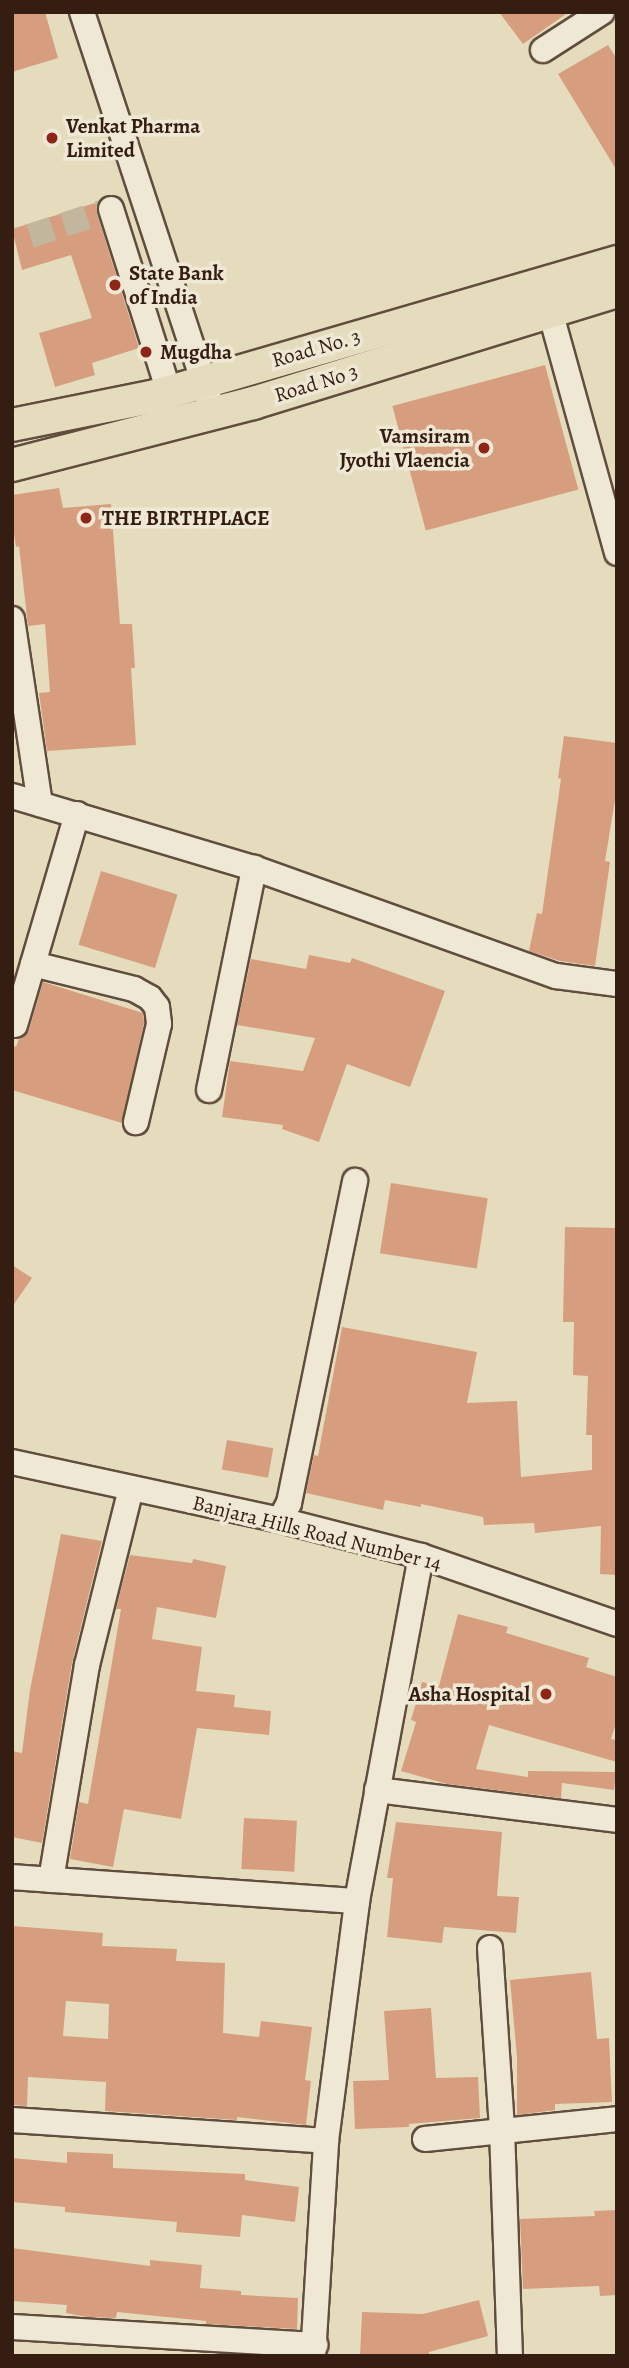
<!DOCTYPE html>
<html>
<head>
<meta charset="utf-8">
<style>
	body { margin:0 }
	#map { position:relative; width:629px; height:2368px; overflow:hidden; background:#e5dcbe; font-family:Alegreya,serif }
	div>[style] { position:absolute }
	.building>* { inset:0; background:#d69e7f; transform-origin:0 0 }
	.minor-tunnel>* { height:24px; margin-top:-12px; transform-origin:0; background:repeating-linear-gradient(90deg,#c2b69c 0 24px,transparent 0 36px) }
	.roads { filter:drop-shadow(2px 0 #614d3d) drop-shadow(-2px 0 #614d3d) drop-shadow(0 2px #614d3d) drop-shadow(0 -2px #614d3d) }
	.minor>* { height:24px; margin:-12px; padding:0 12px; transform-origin:12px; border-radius:12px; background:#eee8d5 }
	.major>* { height:32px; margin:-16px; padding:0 16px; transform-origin:16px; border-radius:16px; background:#e5dcbe }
	.dots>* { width:19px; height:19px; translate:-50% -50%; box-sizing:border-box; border:4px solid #eee8d5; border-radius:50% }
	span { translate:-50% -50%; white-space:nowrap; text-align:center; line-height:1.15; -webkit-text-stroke:7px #eee8d5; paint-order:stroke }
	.poi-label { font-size:21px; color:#351d12; font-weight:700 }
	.left { translate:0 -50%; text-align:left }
	.right { translate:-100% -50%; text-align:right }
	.street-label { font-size:21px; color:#351d12 }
	.frame { position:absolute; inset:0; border:14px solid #351d12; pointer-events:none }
</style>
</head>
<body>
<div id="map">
	<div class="building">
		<div style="clip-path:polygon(12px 12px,45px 12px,58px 58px,12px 72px)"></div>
		<div style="clip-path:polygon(499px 12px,569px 12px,523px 44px)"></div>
		<div style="clip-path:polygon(608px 45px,617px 59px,617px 171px,558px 74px)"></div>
		<div style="clip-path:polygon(98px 202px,97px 214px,139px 348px,92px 363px,95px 375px,55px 387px,39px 333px,92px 318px,71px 255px,22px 270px,12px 229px)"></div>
		<div style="left:545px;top:365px;width:129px;height:158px;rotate:75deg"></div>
		<div style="clip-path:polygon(59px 488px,63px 508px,111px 504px,120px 624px,132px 624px,135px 668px,131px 668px,136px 745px,47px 751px,39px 693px,50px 692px,45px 624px,28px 626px,19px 546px,16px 547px,12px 520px,12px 495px)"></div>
		<div style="clip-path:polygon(564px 736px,617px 743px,617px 788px,605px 861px,610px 862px,595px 966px,560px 961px,529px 951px,537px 913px,542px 914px,561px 779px,558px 778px)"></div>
		<div style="left:101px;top:871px;width:80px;height:77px;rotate:17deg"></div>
		<div style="clip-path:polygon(309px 955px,350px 963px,352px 958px,445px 991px,410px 1087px,347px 1064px,319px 1142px,282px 1129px,283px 1125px,222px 1117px,230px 1061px,303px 1071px,315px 1038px,237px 1025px,251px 959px,306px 969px)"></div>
		<div style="clip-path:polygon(43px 982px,143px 1013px,144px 1023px,122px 1123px,12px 1090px,12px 1045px,16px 1047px,19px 1039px,29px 1030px)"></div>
		<div style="left:391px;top:1183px;width:98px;height:71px;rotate:9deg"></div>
		<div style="clip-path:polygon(565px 1227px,617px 1228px,617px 1575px,600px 1574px,601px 1526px,535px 1533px,534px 1523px,484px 1525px,483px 1517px,421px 1504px,421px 1507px,385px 1500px,383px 1510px,306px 1493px,314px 1455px,318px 1456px,342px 1327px,477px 1352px,467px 1403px,517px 1401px,521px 1477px,592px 1470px,592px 1435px,586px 1435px,588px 1376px,573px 1375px,574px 1322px,563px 1322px)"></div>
		<div style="clip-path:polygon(12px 1265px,32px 1278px,12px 1307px)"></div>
		<div style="left:227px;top:1440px;width:47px;height:30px;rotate:10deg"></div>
		<div style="clip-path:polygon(61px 1534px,102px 1541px,72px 1663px,42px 1843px,12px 1837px,12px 1751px,22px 1753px,30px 1690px)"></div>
		<div style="clip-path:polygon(130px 1555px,192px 1563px,193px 1559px,226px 1566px,216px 1618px,157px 1607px,152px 1639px,202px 1647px,196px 1691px,235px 1695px,234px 1707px,271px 1711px,269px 1735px,197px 1728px,181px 1819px,124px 1809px,113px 1867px,70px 1859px,79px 1802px,88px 1804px,121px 1609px,116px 1609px)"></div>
		<div style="clip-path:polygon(458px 1614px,508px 1627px,506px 1633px,589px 1658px,586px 1667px,617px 1677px,617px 1720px,611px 1739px,617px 1740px,617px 1762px,489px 1725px,476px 1769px,528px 1777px,528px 1771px,616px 1772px,614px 1790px,562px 1783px,561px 1798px,447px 1784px,401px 1771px,416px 1722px,411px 1720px,422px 1682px,439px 1686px)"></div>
		<div style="left:244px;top:1818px;width:53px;height:51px;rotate:3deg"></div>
		<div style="clip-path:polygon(396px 1822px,502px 1832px,497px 1896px,519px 1897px,516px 1933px,444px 1927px,442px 1943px,387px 1937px,393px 1878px,387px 1878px)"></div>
		<div style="clip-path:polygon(evenodd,12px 1926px,103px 1933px,102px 1946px,177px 1949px,176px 1961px,225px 1963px,223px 2033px,259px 2037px,261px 2021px,312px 2027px,305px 2080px,311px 2081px,306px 2125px,237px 2117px,237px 2120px,105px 2111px,106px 2082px,28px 2077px,27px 2106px,12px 2105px,12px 1926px,66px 2001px,109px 2004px,108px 2039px,63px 2036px,66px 2001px)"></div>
		<div style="clip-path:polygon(591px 1972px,597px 2039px,609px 2038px,612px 2102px,555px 2104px,555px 2110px,517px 2115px,517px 2057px,510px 1980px)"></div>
		<div style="clip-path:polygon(431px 2008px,436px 2078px,478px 2077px,480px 2118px,409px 2124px,409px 2127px,355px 2129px,353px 2081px,389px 2080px,384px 2011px)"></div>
		<div style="clip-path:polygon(67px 2152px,113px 2154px,113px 2168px,245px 2174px,245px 2180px,299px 2187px,295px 2222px,242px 2215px,240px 2237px,176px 2232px,177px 2222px,65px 2212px,65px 2207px,12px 2202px,12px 2158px,67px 2163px)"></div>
		<div style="clip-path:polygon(617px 2210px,617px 2295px,600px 2296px,599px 2286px,523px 2289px,520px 2219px,595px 2216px,594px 2211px)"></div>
		<div style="clip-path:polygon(12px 2248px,150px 2266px,150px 2260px,202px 2265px,200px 2288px,241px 2291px,241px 2295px,298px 2298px,297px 2329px,206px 2324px,206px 2321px,117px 2312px,116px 2318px,87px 2317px,66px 2313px,67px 2305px,12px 2301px)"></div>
		<div style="clip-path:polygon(479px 2300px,488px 2336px,429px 2352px,429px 2356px,360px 2356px,362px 2312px,423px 2314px)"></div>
	</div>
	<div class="minor-tunnel">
		<div style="left:30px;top:236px;width:76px;rotate:-18.4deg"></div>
	</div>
	<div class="roads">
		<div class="minor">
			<div style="left:82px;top:12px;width:422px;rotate:71.8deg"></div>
			<div style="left:543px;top:50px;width:70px;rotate:-32.8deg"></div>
			<div style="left:111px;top:209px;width:192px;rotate:72.4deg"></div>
			<div style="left:550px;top:311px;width:251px;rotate:74.5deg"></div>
			<div style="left:12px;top:619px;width:187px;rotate:81.4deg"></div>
			<div style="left:12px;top:796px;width:252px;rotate:16.6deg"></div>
			<div style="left:254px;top:868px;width:321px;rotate:19.7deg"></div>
			<div style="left:556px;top:976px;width:62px;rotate:7.5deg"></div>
			<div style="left:33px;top:964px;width:104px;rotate:13.9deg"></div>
			<div style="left:134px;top:989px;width:18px;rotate:29deg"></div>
			<div style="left:150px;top:998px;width:11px;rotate:52deg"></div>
			<div style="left:157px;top:1007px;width:17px;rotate:83deg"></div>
			<div style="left:159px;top:1024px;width:101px;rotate:103.2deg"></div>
			<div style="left:15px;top:1025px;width:220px;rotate:-73.6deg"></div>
			<div style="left:209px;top:1090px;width:227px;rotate:-78.5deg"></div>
			<div style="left:12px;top:1462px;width:274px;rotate:12.2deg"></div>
			<div style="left:280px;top:1520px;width:146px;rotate:14.3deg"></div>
			<div style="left:421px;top:1556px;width:207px;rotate:19.1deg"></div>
			<div style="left:280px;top:1520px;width:19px;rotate:-62deg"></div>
			<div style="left:289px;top:1503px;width:329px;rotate:-78.4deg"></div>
			<div style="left:377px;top:1790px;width:242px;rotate:7.1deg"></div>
			<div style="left:12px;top:1877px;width:346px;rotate:4deg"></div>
			<div style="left:51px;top:1880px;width:218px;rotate:-80.5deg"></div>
			<div style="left:87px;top:1665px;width:182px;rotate:-76deg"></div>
			<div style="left:490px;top:1948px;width:181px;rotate:86.2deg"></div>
			<div style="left:502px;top:2129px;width:227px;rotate:88deg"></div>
			<div style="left:12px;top:2120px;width:315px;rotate:3.8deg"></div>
			<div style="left:425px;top:2139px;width:193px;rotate:-5.9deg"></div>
			<div style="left:12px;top:2327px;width:304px;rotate:3.4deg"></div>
			<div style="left:313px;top:2356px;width:215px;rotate:-86.5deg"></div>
			<div style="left:326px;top:2141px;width:242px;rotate:-82.6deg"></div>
			<div style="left:357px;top:1901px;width:351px;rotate:-79.5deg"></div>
		</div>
		<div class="major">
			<div style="left:12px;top:425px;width:147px;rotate:-11.4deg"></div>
			<div style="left:156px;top:396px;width:480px;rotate:-16.2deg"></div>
			<div style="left:12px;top:465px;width:249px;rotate:-14.4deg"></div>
			<div style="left:253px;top:403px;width:381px;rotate:-17.1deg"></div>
		</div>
	</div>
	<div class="dots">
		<div style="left:52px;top:138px;background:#8f2418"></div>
		<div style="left:115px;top:285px;background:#8f2418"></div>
		<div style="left:146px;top:352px;background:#8f2418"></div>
		<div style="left:484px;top:448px;background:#8f2418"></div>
		<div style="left:86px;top:518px;background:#8f2418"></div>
		<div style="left:546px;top:1694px;background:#8f2418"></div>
	</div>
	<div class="poi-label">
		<span class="left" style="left:66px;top:138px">Venkat Pharma<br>Limited</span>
		<span class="left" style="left:129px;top:285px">State Bank<br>of India</span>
		<span class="left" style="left:160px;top:352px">Mugdha</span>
		<span class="right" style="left:470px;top:448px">Vamsiram<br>Jyothi Vlaencia</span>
		<span class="left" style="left:102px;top:518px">THE BIRTHPLACE</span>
		<span class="right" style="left:530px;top:1694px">Asha Hospital</span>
	</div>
	<div class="street-label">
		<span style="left:316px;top:348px;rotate:-16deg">Road No. 3</span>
		<span style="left:316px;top:383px;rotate:-17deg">Road No 3</span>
		<span style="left:317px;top:1533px;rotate:14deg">Banjara Hills Road Number 14</span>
	</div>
	<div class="frame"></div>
</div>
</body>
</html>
